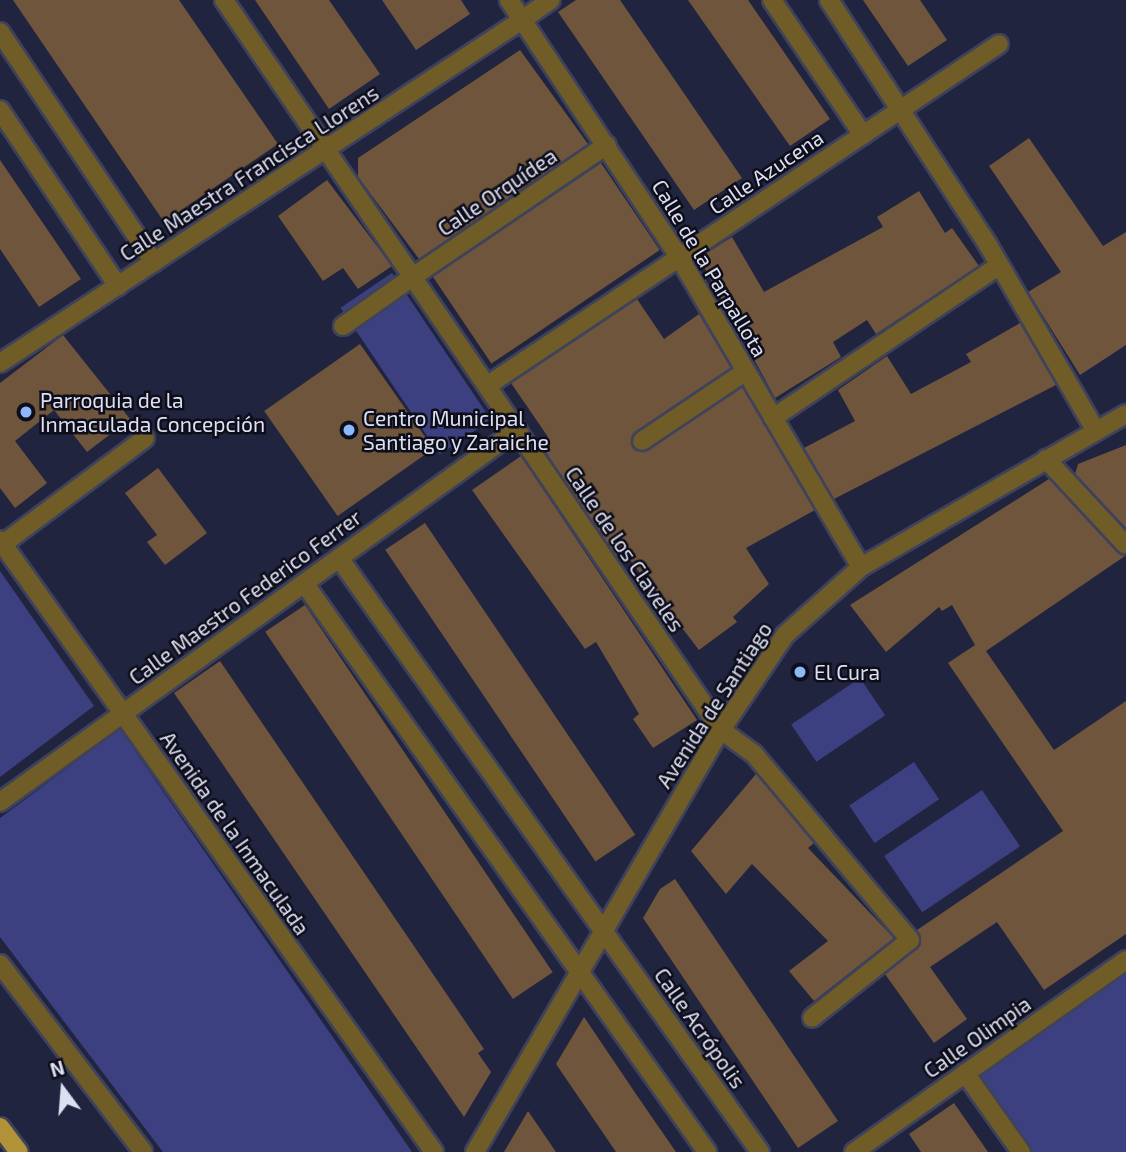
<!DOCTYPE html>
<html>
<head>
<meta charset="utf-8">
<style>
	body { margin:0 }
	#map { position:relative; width:1126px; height:1152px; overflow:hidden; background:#21243f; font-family:"Exo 2",sans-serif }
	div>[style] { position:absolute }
	.green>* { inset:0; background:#3d4080; transform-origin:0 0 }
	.building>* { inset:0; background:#6e553c; transform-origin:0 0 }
	.roads { filter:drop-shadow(2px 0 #3f425c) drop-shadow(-2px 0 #3f425c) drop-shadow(0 2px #3f425c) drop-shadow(0 -2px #3f425c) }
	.pedestrian>* { height:18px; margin:-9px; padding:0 9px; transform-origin:9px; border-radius:9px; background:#6f5c27 }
	.minor>* { height:18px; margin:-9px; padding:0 9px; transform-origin:9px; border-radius:9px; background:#6f5c27 }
	.tertiary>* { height:18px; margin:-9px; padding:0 9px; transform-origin:9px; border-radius:9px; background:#6f5c27 }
	.primary>* { height:18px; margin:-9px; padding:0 9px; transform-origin:9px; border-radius:9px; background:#b19238 }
	.dots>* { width:19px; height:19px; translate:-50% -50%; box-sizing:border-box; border:4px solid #0d0e1a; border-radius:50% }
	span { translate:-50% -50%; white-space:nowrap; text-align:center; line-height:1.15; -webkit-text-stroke:5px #0d0e1a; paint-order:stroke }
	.street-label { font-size:21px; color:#dde0f2 }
	.poi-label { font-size:21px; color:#dde0f2 }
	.left { translate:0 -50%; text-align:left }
	.north { position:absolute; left:28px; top:1054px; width:70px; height:70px; -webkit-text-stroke:5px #0d0e1a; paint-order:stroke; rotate:344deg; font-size:19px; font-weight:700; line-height:28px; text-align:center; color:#dde0f2 }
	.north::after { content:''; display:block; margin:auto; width:24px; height:32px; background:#dde0f2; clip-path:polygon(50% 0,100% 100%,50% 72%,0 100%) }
</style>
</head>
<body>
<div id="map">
	<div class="green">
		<div style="left:392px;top:273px;width:177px;height:62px;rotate:56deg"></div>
		<div style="clip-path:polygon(0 571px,94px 706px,0 777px)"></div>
		<div style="left:860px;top:678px;width:45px;height:83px;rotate:56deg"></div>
		<div style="clip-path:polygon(120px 729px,412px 1152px,163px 1152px,0 937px,0 818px)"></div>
		<div style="left:914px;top:762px;width:45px;height:78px;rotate:56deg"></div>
		<div style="left:982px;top:790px;width:68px;height:118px;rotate:56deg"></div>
		<div style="clip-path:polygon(1126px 960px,1126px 1152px,1021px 1152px,965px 1073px)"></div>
	</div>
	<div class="building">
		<div style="clip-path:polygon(13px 0,179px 0,278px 144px,164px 222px)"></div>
		<div style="clip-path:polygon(255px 0,329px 0,380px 74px,329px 109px)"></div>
		<div style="clip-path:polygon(382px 0,461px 0,470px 14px,416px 50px)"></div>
		<div style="clip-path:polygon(576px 0,620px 0,742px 178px,694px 210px,558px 12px)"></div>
		<div style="clip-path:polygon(688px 0,748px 0,830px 119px,790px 146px)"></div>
		<div style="clip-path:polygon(863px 0,920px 0,947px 40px,908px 66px)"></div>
		<div style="clip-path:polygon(520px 50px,588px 144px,419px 259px,358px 177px,358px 158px)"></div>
		<div style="clip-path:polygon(1029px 138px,1103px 246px,1126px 232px,1126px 345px,1080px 375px,1028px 292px,1061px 272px,989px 166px)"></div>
		<div style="clip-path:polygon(0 160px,81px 279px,39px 307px,0 249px)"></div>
		<div style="left:601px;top:163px;width:105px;height:203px;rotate:56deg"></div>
		<div style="clip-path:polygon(327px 180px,392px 266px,358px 289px,343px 268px,323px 281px,278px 216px)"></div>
		<div style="clip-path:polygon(919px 191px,945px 233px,952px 228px,979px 266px,876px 334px,867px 320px,833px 342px,841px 357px,775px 398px,699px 258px,732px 237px,764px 292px,883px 227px,877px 217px)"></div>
		<div style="clip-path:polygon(637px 299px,664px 339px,699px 314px,731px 368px,636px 432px,633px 448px,648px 450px,742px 387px,815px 510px,746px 548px,769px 584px,733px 617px,737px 622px,699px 650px,623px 551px,616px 556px,539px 443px,548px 437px,511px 383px)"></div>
		<div style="clip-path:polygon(1020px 323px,1056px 385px,834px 499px,804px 448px,855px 421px,838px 390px,887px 356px,911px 394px,971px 362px,966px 354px)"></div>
		<div style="clip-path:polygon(63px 335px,130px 419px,87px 452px,54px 410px,15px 441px,47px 483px,15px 508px,0 488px,0 383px)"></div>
		<div style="left:360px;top:344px;width:128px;height:117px;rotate:55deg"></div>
		<div style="clip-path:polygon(1126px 445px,1126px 528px,1075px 474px,1078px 464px)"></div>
		<div style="clip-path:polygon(521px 456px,697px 720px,653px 748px,633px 719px,639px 714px,596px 642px,585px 649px,472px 490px)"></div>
		<div style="clip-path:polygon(158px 468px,207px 533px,165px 565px,147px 542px,157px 535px,125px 493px)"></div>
		<div style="clip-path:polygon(1049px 479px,1125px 556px,986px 651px,1054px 750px,1126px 701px,1126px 934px,1044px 990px,997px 922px,930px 967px,967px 1019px,934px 1043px,885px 974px,920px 945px,917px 930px,1063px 831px,948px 663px,975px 645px,952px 605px,942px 611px,939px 607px,886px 652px,850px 605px)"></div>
		<div style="left:425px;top:523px;width:376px;height:48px;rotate:56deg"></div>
		<div style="left:305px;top:605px;width:443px;height:48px;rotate:56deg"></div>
		<div style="clip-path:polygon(220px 661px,484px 1049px,478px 1053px,491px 1072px,464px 1117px,174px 693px)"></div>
		<div style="clip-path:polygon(756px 774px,814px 843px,808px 848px,894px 938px,814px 1001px,789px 971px,828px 941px,752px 864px,726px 894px,691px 851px)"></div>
		<div style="clip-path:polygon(675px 879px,838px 1121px,798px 1148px,643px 918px,660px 889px)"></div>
		<div style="clip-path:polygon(584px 1017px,638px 1097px,676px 1152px,616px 1152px,556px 1064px)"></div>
		<div style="clip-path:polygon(954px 1103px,988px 1152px,921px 1152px,909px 1134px)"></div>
		<div style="clip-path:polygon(528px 1111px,556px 1152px,504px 1152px)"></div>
	</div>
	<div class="roads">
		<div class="pedestrian">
			<div style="left:522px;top:20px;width:35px;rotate:-35deg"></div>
			<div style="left:343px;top:326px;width:87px;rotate:-35.2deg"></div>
			<div style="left:3px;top:544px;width:177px;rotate:-36.7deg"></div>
		</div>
		<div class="minor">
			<div style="left:224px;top:0;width:883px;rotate:55.75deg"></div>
			<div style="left:721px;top:730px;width:41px;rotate:36deg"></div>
			<div style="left:754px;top:754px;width:243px;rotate:50deg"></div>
			<div style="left:910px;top:940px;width:125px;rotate:141.5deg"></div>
			<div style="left:509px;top:0;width:308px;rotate:56.5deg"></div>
			<div style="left:679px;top:257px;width:359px;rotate:59.6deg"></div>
			<div style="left:772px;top:0;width:163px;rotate:56deg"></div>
			<div style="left:829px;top:0;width:292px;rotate:57deg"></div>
			<div style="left:988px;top:245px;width:215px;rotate:59.9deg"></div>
			<div style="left:0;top:32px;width:277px;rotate:56.2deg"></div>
			<div style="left:0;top:110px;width:212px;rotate:56.2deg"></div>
			<div style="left:414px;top:276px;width:233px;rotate:-34.2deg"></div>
			<div style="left:0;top:363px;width:625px;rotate:-33.31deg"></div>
			<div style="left:488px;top:385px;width:614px;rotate:-33.72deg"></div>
			<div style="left:773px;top:418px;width:270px;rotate:-34deg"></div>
			<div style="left:642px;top:441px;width:125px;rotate:-33.9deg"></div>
			<div style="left:1046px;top:459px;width:117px;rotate:47.1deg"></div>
			<div style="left:0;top:540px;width:750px;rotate:54.66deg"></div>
			<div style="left:339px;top:558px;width:728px;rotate:54.67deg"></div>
			<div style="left:304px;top:583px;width:697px;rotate:54.69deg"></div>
			<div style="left:0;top:802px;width:637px;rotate:-35.74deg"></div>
			<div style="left:0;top:964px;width:236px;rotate:52.7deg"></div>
			<div style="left:965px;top:1073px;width:97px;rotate:54.7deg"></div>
			<div style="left:854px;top:1152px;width:333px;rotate:-35.2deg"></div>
		</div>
		<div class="tertiary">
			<div style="left:475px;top:1152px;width:488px;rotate:-59.8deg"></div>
			<div style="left:721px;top:730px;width:115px;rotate:-56deg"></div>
			<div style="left:785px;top:635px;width:102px;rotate:-41.8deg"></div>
			<div style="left:861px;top:567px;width:306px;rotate:-30deg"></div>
		</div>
		<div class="primary">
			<div style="left:0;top:1127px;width:31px;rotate:53deg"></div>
		</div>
	</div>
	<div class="dots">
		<div style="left:26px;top:412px;background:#8db9fc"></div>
		<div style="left:349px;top:430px;background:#8db9fc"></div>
		<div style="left:800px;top:672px;background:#8db9fc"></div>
	</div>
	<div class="street-label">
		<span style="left:766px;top:172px;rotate:-34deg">Calle Azucena</span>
		<span style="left:249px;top:173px;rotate:-33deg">Calle Maestra Francisca Llorens</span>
		<span style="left:497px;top:192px;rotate:-34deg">Calle Orquídea</span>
		<span style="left:710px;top:268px;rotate:59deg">Calle de la Parpallota</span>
		<span style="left:625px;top:549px;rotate:56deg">Calle de los Claveles</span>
		<span style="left:245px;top:597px;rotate:-36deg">Calle Maestro Federico Ferrer</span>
		<span style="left:714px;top:705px;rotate:-57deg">Avenida de Santiago</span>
		<span style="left:235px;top:833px;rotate:55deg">Avenida de la Inmaculada</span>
		<span style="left:700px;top:1028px;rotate:55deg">Calle Acrópolis</span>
		<span style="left:977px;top:1037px;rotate:-35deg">Calle Olimpia</span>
	</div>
	<div class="poi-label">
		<span class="left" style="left:40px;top:412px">Parroquia de la<br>Inmaculada Concepción</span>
		<span class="left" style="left:363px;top:430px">Centro Municipal<br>Santiago y Zaraiche</span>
		<span class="left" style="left:814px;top:672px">El Cura</span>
	</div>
	<div class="north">N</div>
</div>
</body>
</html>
